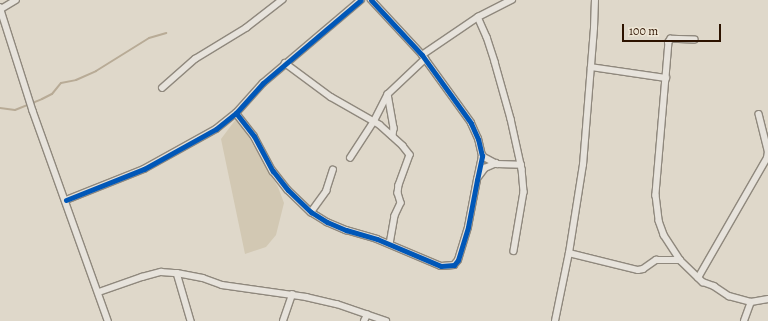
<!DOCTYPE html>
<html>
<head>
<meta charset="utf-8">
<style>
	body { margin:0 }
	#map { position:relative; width:768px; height:321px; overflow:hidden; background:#dfd8ca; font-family:Alegreya,serif }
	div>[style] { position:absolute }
	.green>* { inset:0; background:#d2c8b3 }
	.stream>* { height:2px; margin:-1px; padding:0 1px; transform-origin:1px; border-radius:1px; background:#b8ab96 }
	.roads { filter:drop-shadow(1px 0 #8f887d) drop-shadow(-1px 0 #8f887d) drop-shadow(0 1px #8f887d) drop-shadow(0 -1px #8f887d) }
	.street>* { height:5.5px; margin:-2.75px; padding:0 2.75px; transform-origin:2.75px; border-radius:2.75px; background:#e7e3dc }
	.cycleway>* { height:5px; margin:-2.5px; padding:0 2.5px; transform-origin:2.5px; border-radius:2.5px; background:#0057b8 }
	span { translate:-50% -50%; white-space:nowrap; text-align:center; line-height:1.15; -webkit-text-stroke:3.5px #f0e8d7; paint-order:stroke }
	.scale { position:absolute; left:622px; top:24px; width:99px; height:18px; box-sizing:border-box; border:2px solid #2d1300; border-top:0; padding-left:5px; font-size:12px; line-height:14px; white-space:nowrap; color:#2d1300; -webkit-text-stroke:3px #f0e8d7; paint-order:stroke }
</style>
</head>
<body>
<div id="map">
	<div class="green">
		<div style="clip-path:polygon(236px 119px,247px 134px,278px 187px,284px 203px,276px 235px,266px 247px,245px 254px,221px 139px)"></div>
	</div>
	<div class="stream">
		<div style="left:0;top:108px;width:15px;rotate:8deg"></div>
		<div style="left:15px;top:110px;width:29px;rotate:-22deg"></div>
		<div style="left:42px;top:99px;width:11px;rotate:-27deg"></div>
		<div style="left:52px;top:94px;width:14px;rotate:-51deg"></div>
		<div style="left:61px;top:83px;width:15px;rotate:-11deg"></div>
		<div style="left:76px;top:80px;width:22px;rotate:-24deg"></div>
		<div style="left:96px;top:71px;width:62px;rotate:-31.9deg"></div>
		<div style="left:149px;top:38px;width:18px;rotate:-16deg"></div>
	</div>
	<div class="roads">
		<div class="street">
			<div style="left:0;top:7px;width:109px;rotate:72.4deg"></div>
			<div style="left:33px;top:111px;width:223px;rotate:70.3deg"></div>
			<div style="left:1px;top:9px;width:17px;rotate:-31deg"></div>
			<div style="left:478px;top:17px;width:22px;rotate:66deg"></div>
			<div style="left:487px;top:37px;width:26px;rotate:72deg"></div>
			<div style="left:495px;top:62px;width:59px;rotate:74.3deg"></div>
			<div style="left:511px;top:119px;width:51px;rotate:77.6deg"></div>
			<div style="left:522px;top:169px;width:23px;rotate:85deg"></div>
			<div style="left:524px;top:192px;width:60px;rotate:99.6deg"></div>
			<div style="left:695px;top:40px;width:24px;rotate:-178deg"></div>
			<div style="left:671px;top:39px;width:4px;rotate:124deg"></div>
			<div style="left:669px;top:42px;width:154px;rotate:94.9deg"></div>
			<div style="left:656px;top:195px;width:26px;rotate:83deg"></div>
			<div style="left:659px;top:221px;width:15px;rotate:70deg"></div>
			<div style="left:664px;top:235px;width:30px;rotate:57deg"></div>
			<div style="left:680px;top:260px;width:32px;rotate:44deg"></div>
			<div style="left:703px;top:282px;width:12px;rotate:20deg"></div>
			<div style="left:714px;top:286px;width:18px;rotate:34deg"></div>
			<div style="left:729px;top:296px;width:23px;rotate:15deg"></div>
			<div style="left:751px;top:302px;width:17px;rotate:-10deg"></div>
			<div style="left:422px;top:55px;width:68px;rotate:-34.2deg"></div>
			<div style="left:478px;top:17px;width:38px;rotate:-27deg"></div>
			<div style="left:285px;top:63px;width:57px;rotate:36.5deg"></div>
			<div style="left:331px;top:97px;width:56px;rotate:29.7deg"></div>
			<div style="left:380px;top:125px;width:31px;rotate:42deg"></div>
			<div style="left:403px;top:146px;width:11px;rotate:52deg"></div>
			<div style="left:410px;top:155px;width:32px;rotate:110deg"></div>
			<div style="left:399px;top:185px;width:8px;rotate:97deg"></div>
			<div style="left:398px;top:193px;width:10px;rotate:73deg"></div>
			<div style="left:401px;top:203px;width:14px;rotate:115deg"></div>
			<div style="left:395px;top:216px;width:28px;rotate:100deg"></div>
			<div style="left:591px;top:67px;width:76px;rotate:8.3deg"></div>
			<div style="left:162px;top:88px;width:44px;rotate:-41.3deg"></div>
			<div style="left:195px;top:59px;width:60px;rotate:-31.3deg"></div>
			<div style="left:246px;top:28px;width:46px;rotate:-37.9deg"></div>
			<div style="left:388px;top:94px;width:35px;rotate:80deg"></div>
			<div style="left:394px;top:128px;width:8px;rotate:97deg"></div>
			<div style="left:236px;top:113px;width:29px;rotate:52deg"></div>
			<div style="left:254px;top:136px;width:40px;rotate:62deg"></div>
			<div style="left:273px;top:171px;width:24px;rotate:52deg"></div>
			<div style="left:288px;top:190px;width:32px;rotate:44deg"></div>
			<div style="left:311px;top:212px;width:19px;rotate:32deg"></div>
			<div style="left:327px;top:222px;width:21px;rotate:23deg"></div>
			<div style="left:346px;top:230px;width:32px;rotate:16deg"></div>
			<div style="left:377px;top:239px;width:69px;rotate:22.9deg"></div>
			<div style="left:441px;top:266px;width:13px;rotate:-4deg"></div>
			<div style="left:454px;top:265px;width:6px;rotate:-51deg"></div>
			<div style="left:458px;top:260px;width:34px;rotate:-73deg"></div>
			<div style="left:468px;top:227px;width:48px;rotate:-79.2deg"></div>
			<div style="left:477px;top:180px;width:25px;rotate:-78deg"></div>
			<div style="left:482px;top:156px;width:17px;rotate:-103deg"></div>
			<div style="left:478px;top:139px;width:17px;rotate:-114deg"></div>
			<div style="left:471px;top:123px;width:84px;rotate:-125.8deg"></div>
			<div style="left:422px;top:55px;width:75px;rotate:-132.8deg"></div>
			<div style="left:759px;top:114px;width:38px;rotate:76deg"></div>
			<div style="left:482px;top:156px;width:17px;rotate:28deg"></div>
			<div style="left:497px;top:164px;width:24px;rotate:2deg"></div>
			<div style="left:350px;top:158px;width:44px;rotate:-57deg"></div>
			<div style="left:374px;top:121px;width:30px;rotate:-63deg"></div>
			<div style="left:388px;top:94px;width:51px;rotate:-43.4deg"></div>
			<div style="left:479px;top:176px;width:10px;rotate:-53deg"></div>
			<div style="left:485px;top:168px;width:12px;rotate:-24deg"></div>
			<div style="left:66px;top:200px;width:84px;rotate:-21.7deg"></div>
			<div style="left:144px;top:169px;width:82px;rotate:-29.1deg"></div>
			<div style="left:216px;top:129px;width:26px;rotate:-39deg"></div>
			<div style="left:236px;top:113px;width:40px;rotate:-48deg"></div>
			<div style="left:263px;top:83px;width:128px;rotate:-40.3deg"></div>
			<div style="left:311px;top:212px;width:26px;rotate:-54deg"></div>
			<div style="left:326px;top:191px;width:22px;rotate:-72deg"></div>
			<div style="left:569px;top:253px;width:71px;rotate:13.8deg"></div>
			<div style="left:638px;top:270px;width:5px;rotate:-11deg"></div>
			<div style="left:643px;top:269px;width:16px;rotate:-35deg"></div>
			<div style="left:656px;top:260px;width:24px"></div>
			<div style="left:177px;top:273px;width:50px;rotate:73.7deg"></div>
			<div style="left:698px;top:278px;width:138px;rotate:-60.1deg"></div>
			<div style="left:767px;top:158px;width:6px;rotate:-81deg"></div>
			<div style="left:99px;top:292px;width:46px;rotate:-19.2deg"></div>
			<div style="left:142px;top:277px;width:20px;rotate:-15deg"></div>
			<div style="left:161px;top:272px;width:16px;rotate:4deg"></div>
			<div style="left:177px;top:273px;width:26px;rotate:11deg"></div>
			<div style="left:203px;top:278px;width:20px;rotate:20deg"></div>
			<div style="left:222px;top:285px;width:85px;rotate:8.1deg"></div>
			<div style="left:306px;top:297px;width:32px;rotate:13deg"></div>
			<div style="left:337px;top:304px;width:52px;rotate:19.1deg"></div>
			<div style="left:283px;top:321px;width:28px;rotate:-71deg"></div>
			<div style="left:364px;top:321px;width:7px;rotate:-63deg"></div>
			<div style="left:555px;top:321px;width:69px;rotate:-78.4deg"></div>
			<div style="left:569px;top:253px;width:89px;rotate:-81deg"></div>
			<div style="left:583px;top:165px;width:137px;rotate:-85.4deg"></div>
			<div style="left:594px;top:28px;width:28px;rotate:-88deg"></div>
			<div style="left:744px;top:321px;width:20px;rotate:-70deg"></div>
		</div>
	</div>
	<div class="cycleway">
		<div style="left:236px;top:113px;width:29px;rotate:52deg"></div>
		<div style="left:254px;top:136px;width:40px;rotate:62deg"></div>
		<div style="left:273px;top:171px;width:24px;rotate:52deg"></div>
		<div style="left:288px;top:190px;width:32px;rotate:44deg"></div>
		<div style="left:311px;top:212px;width:19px;rotate:32deg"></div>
		<div style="left:327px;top:222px;width:21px;rotate:23deg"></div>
		<div style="left:346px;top:230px;width:32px;rotate:16deg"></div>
		<div style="left:377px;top:239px;width:69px;rotate:22.9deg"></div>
		<div style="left:441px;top:266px;width:13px;rotate:-4deg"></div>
		<div style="left:454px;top:265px;width:6px;rotate:-51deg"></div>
		<div style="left:458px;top:260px;width:34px;rotate:-73deg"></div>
		<div style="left:468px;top:227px;width:48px;rotate:-79.2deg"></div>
		<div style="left:477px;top:180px;width:25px;rotate:-78deg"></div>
		<div style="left:482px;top:156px;width:17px;rotate:-103deg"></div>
		<div style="left:478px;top:139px;width:17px;rotate:-114deg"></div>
		<div style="left:471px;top:123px;width:84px;rotate:-125.8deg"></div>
		<div style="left:422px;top:55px;width:75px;rotate:-132.8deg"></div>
		<div style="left:66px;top:200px;width:84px;rotate:-21.7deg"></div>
		<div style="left:144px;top:169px;width:82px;rotate:-29.1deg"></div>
		<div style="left:216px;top:129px;width:26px;rotate:-39deg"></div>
		<div style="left:236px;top:113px;width:40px;rotate:-48deg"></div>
		<div style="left:263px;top:83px;width:128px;rotate:-40.3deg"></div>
	</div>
	<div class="scale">100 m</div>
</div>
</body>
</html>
